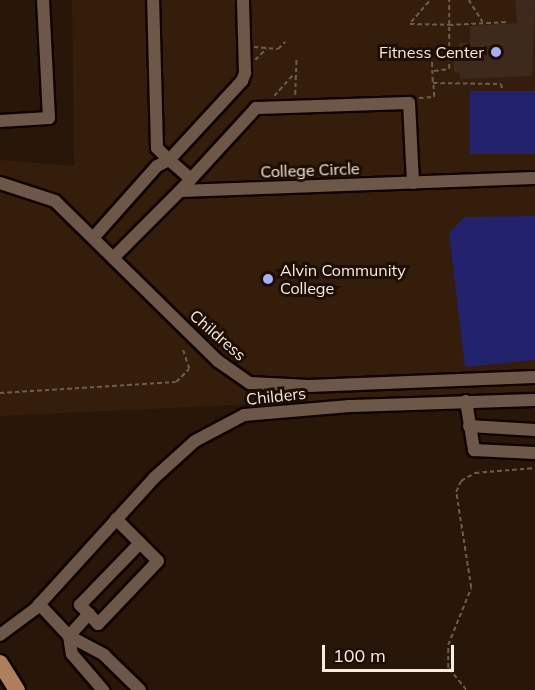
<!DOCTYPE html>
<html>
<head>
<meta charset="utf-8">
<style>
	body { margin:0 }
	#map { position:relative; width:535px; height:690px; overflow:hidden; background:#281608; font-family:Mulish,sans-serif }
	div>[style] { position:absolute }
	.built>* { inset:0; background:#341d0a }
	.green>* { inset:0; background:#23226c; transform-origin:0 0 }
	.building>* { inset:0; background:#3d2a1c }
	.path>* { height:1.5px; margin-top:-0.75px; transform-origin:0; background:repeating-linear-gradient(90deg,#6d5d50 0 4.5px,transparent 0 7.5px) }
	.roads { filter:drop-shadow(2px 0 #100300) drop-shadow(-2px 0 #100300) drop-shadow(0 2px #100300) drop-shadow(0 -2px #100300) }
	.minor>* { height:12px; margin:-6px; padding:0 6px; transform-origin:6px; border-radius:6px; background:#6d5748 }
	.major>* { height:16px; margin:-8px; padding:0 8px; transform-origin:8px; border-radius:8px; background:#ad7f5c }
	.dots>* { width:16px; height:16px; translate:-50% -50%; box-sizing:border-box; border:3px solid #1e0d02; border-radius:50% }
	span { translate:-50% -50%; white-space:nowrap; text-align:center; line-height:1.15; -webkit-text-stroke:6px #1e0d02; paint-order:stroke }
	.poi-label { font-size:16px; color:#f8ebe2 }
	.right { translate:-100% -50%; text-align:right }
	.left { translate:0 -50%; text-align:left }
	.street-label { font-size:16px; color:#f8ebe2 }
	.scale { position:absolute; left:322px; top:645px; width:132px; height:27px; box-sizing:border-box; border:3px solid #f8ebe2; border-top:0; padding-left:8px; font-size:18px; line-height:21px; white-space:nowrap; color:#f8ebe2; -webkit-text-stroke:4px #1e0d02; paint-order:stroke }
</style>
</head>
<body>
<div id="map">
	<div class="built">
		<div style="clip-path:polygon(72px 0,535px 0,535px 391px,0 416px,0 160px,74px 166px)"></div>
	</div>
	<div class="green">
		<div style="left:535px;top:91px;width:63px;height:65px;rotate:90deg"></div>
		<div style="clip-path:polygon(535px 216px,535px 360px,465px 367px,449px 233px,464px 217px)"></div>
	</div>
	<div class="building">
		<div style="clip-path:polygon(515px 0,535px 0,532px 76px,460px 79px,459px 73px,454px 72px,454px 60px,459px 60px,459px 43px,470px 43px,470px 26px,517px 23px)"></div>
	</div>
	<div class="path">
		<div style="left:469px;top:0;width:26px;rotate:58deg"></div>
		<div style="left:411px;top:22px;width:29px;rotate:-49deg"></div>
		<div style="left:410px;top:24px;width:39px;rotate:1deg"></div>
		<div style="left:449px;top:25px;width:25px;rotate:-90deg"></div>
		<div style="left:254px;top:47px;width:24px;rotate:5deg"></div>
		<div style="left:278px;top:49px;width:10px;rotate:-45deg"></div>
		<div style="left:421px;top:55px;width:11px"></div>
		<div style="left:432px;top:55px;width:28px;rotate:88deg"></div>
		<div style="left:255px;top:60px;width:16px;rotate:-45deg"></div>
		<div style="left:434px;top:71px;width:15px;rotate:-8deg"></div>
		<div style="left:449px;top:69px;width:44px;rotate:-90deg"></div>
		<div style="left:449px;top:25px;width:59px;rotate:-2.9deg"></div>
		<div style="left:295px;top:95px;width:36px;rotate:-88deg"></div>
		<div style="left:274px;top:96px;width:28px;rotate:-48deg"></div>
		<div style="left:419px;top:98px;width:15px;rotate:-4deg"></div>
		<div style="left:434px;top:97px;width:14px;rotate:-94deg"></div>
		<div style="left:433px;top:83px;width:68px;rotate:0.8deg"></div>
		<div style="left:501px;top:84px;width:7px;rotate:74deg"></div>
		<div style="left:0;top:393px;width:176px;rotate:-3.6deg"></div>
		<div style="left:176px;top:382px;width:18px;rotate:-45deg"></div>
		<div style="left:189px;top:369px;width:22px;rotate:-108deg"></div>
		<div style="left:466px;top:690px;width:28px;rotate:-129deg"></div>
		<div style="left:448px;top:668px;width:23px;rotate:-90deg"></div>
		<div style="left:448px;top:645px;width:61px;rotate:-68deg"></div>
		<div style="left:471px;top:588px;width:97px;rotate:-98.9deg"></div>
		<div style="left:456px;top:492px;width:12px;rotate:-66deg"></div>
		<div style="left:461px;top:481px;width:16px;rotate:-30deg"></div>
		<div style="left:475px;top:473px;width:60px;rotate:-4.8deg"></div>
	</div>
	<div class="roads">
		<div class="minor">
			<div style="left:0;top:121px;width:49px;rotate:-3.5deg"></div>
			<div style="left:49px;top:118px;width:118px;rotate:-92.9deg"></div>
			<div style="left:191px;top:179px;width:29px;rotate:-139deg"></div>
			<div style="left:169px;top:160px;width:108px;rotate:-47.3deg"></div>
			<div style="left:242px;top:81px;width:9px;rotate:-69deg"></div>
			<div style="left:245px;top:73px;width:73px;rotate:-91.6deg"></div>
			<div style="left:0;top:183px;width:58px;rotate:18.1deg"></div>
			<div style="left:55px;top:201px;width:228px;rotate:44.5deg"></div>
			<div style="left:218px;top:361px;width:39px;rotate:35deg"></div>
			<div style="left:250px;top:383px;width:59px;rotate:2.9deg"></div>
			<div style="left:309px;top:386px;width:226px;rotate:-2.3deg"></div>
			<div style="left:180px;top:191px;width:113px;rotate:-47.5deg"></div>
			<div style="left:256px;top:108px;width:153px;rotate:-1.9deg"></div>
			<div style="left:409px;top:103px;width:80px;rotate:87.1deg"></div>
			<div style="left:93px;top:238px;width:96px;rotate:-48.4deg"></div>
			<div style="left:157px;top:166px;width:13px;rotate:-27deg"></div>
			<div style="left:169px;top:160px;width:17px;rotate:-135deg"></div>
			<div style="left:157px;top:148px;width:148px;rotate:-91.5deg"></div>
			<div style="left:113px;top:258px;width:95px;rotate:-45deg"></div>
			<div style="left:180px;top:191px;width:355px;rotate:-2.1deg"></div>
			<div style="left:466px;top:401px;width:50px;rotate:80.7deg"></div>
			<div style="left:474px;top:450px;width:61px;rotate:2.8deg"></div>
			<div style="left:469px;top:426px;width:66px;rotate:3.5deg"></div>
			<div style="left:116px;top:519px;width:34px;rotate:45deg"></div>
			<div style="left:39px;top:604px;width:44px;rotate:46.8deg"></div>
			<div style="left:69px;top:636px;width:40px;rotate:28deg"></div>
			<div style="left:104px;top:655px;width:50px;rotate:44.2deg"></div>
			<div style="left:0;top:635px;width:44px;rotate:-36.6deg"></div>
			<div style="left:35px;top:609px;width:177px;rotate:-47.7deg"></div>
			<div style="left:154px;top:478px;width:55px;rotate:-42.1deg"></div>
			<div style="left:195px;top:441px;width:55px;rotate:-28deg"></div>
			<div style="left:244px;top:415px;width:106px;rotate:-4.9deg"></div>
			<div style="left:350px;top:406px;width:185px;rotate:-1.9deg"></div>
			<div style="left:69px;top:636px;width:30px;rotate:-48deg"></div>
			<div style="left:89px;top:614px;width:13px;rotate:-135deg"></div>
			<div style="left:80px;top:605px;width:86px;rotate:-45.9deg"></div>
			<div style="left:140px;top:543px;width:25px;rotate:45deg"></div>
			<div style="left:158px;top:561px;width:87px;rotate:133.6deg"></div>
			<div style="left:98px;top:624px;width:13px;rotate:-132deg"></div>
			<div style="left:69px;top:636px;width:18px;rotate:81deg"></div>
			<div style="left:72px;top:654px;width:48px;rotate:49.3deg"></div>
		</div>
		<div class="major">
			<div style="left:0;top:663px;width:32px;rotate:58deg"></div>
		</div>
	</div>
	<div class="dots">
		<div style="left:496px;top:52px;background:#a5b1fc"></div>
		<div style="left:268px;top:279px;background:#a5b1fc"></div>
	</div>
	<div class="poi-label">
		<span class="right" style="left:484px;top:52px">Fitness Center</span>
		<span class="left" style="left:280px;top:279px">Alvin Community<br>College</span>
	</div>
	<div class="street-label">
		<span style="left:310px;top:170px;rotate:-2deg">College Circle</span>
		<span style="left:218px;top:335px;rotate:41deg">Childress</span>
		<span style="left:276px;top:396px;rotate:-6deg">Childers</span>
	</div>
	<div class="scale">100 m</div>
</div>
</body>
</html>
